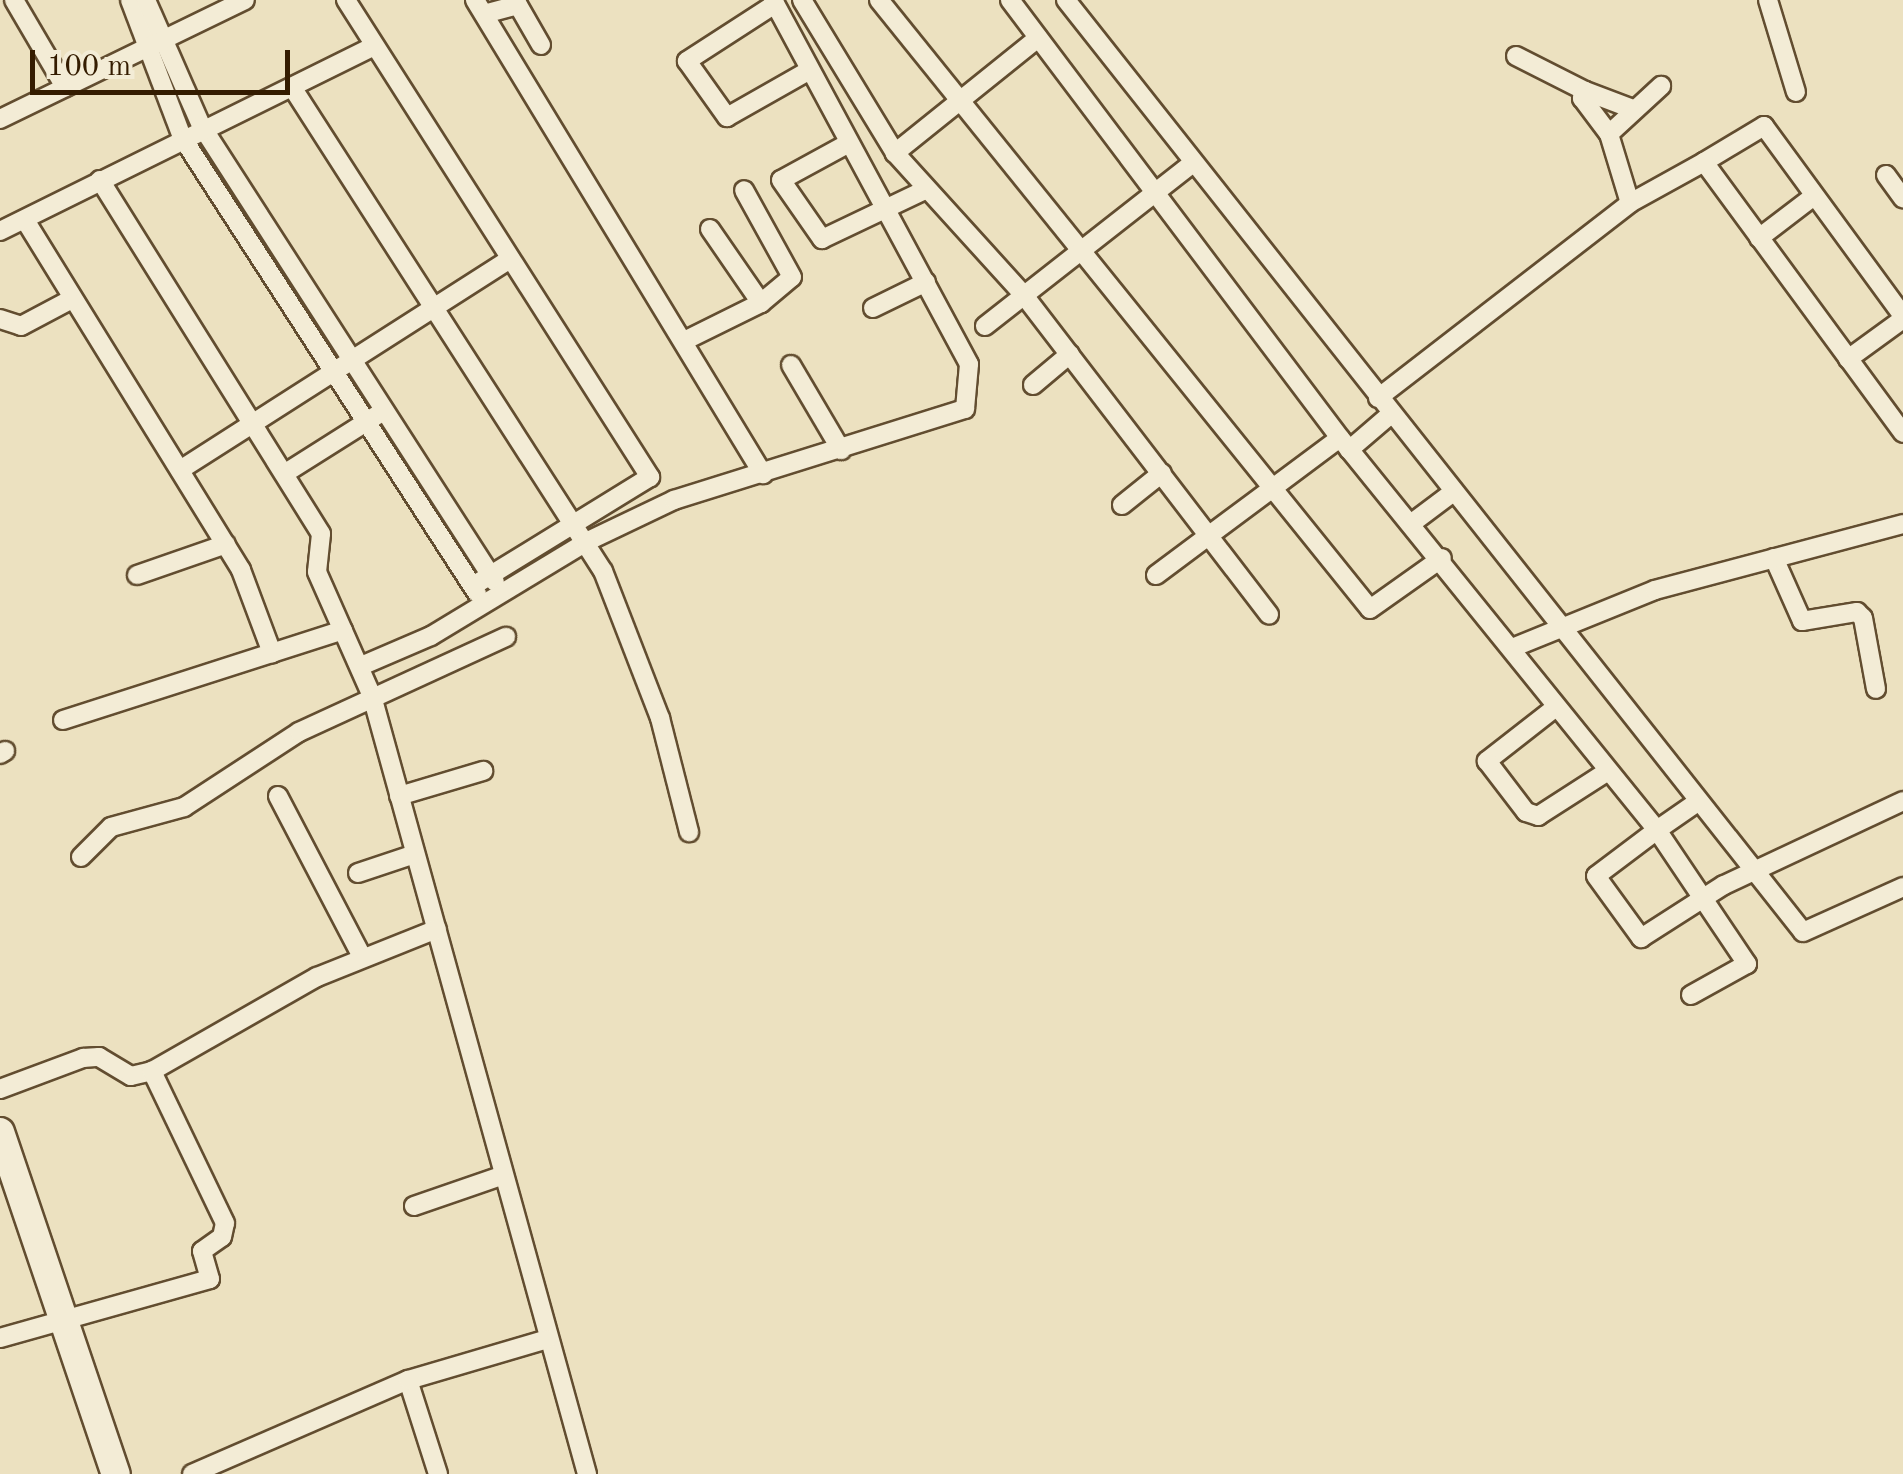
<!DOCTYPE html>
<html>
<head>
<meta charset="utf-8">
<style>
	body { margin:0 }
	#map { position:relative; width:1903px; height:1474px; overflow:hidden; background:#ece1c0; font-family:"Old Standard TT",serif }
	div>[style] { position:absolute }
	.roads { filter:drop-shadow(2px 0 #624d30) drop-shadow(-2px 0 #624d30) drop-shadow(0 2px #624d30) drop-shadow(0 -2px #624d30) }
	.street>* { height:18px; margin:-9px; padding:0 9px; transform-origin:9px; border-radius:9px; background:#f3ecd6 }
	.secondary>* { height:28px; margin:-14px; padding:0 14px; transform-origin:14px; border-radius:14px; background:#f3ecd6 }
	span { translate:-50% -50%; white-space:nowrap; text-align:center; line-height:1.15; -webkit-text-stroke:9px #f3ecd6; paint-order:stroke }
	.scale { position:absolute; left:30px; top:50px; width:260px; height:45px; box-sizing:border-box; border:5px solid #341c00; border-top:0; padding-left:12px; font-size:30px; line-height:35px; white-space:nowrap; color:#341c00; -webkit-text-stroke:8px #f3ecd6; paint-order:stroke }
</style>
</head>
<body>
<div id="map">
	<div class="roads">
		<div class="street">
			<div style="left:14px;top:0;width:101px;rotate:59.6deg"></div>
			<div style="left:130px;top:0;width:147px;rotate:69.2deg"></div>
			<div style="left:182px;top:137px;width:543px;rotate:57.1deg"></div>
			<div style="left:146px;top:0;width:137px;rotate:66.3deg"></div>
			<div style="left:201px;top:125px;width:543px;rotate:57.25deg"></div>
			<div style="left:346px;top:0;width:566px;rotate:57.49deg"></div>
			<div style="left:650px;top:477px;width:208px;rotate:148.4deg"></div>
			<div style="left:475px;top:0;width:555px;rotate:58.72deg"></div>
			<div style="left:802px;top:0;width:179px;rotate:58.7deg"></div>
			<div style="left:879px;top:0;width:782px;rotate:51.12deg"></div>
			<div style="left:1370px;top:609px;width:88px;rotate:-35.3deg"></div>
			<div style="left:1010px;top:0;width:548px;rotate:53deg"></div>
			<div style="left:1340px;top:438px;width:504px;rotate:51.04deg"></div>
			<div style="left:1657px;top:830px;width:76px;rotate:143deg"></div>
			<div style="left:1596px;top:876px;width:77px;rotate:54deg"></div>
			<div style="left:1641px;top:938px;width:98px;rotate:-32.6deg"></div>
			<div style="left:1724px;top:885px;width:198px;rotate:-25.1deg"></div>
			<div style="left:1066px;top:0;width:1188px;rotate:51.66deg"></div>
			<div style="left:1803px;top:932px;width:110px;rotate:-24.2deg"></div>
			<div style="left:1768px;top:0;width:96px;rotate:73.1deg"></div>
			<div style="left:775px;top:4px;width:105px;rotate:147.1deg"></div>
			<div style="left:687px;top:61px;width:69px;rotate:54.5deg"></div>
			<div style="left:727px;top:117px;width:93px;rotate:-29.6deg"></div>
			<div style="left:484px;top:14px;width:35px;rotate:-15deg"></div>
			<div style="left:518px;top:5px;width:46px;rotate:60.1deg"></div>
			<div style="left:1038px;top:38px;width:184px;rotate:141.2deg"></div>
			<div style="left:895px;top:153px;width:190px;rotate:47.8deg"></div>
			<div style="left:1023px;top:294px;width:404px;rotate:52.5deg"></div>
			<div style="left:1516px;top:56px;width:77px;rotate:26.9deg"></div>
			<div style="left:292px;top:87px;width:575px;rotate:57.28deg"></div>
			<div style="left:603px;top:571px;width:158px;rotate:68.8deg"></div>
			<div style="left:660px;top:718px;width:118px;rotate:75.7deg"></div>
			<div style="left:1630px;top:108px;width:48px;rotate:-159.3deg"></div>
			<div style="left:1585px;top:91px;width:8px;rotate:113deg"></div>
			<div style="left:1582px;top:98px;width:45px;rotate:53.1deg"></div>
			<div style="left:1609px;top:134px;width:72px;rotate:73.1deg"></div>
			<div style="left:0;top:119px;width:272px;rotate:-25.9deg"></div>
			<div style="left:1609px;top:134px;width:71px;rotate:-42.7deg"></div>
			<div style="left:849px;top:143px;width:77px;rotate:151.4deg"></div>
			<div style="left:781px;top:180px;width:72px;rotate:55.2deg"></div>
			<div style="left:822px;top:239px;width:116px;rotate:-25.5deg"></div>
			<div style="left:1704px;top:162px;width:70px;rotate:-31deg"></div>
			<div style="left:1764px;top:126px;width:235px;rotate:53.8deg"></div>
			<div style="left:1886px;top:175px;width:29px;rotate:54deg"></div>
			<div style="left:100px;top:180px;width:417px;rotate:58deg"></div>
			<div style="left:321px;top:534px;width:38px;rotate:96deg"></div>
			<div style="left:317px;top:572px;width:136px;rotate:66.1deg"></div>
			<div style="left:372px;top:696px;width:807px;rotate:74.55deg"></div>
			<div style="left:25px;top:220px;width:411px;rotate:58.3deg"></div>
			<div style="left:241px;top:570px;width:89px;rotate:69.5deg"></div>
			<div style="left:710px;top:229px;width:90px;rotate:55.4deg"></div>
			<div style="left:0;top:231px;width:416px;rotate:-26.3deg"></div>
			<div style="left:1759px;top:238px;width:69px;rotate:-37.4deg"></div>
			<div style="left:873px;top:308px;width:59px;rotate:-26.1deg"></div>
			<div style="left:0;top:319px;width:22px;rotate:18deg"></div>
			<div style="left:21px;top:326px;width:55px;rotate:-28deg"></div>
			<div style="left:985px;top:326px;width:264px;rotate:-38.1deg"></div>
			<div style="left:684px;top:341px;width:86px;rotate:-26.3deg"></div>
			<div style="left:761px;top:303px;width:40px;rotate:-40deg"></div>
			<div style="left:792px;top:277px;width:99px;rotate:-118.9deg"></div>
			<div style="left:1848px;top:359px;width:68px;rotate:-36deg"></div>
			<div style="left:791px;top:365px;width:99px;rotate:59.5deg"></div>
			<div style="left:1033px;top:385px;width:48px;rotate:-40deg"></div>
			<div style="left:1378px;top:398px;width:319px;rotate:-37.7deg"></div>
			<div style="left:1630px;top:203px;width:85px;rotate:-29deg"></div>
			<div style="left:1704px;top:162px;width:336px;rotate:53.7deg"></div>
			<div style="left:1349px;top:450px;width:55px;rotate:-40.6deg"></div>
			<div style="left:180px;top:470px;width:392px;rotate:-32.6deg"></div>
			<div style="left:287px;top:472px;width:107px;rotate:-32.3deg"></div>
			<div style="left:1122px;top:505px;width:51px;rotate:-38.7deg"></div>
			<div style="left:1412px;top:523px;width:50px;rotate:-36.9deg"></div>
			<div style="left:1774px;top:558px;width:69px;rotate:66deg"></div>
			<div style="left:1802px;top:621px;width:56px;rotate:-9.3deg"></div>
			<div style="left:1857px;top:612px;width:8px;rotate:45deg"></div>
			<div style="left:1863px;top:618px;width:72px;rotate:79.6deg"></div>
			<div style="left:137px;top:575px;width:94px;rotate:-19.2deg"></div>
			<div style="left:1156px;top:575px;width:229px;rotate:-36.7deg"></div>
			<div style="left:1512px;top:648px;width:154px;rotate:-22.1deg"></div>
			<div style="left:1655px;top:590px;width:257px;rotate:-14.9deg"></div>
			<div style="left:361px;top:666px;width:76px;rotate:-23.2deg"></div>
			<div style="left:431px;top:636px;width:181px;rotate:-31.2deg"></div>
			<div style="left:586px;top:542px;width:98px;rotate:-25.5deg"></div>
			<div style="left:674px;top:500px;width:305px;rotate:-17.4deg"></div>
			<div style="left:965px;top:409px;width:45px;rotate:-84.9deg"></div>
			<div style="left:969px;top:364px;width:413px;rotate:-118.3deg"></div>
			<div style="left:1556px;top:707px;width:88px;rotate:142deg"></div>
			<div style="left:1487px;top:761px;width:64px;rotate:52.6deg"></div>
			<div style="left:1526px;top:812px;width:13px;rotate:18deg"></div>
			<div style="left:1538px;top:816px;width:83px;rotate:-32.7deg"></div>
			<div style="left:63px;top:720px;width:294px;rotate:-17.8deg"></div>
			<div style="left:0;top:754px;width:6px;rotate:-31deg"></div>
			<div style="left:278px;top:796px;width:182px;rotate:62.4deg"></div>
			<div style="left:399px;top:796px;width:88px;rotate:-16.6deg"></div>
			<div style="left:81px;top:857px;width:42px;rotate:-45deg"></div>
			<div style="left:111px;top:827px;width:76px;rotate:-15.3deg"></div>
			<div style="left:184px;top:807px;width:137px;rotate:-33.1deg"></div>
			<div style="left:299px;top:732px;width:228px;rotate:-24.7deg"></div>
			<div style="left:358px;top:873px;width:60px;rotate:-18.4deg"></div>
			<div style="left:1691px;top:995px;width:64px;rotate:-29deg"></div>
			<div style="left:1747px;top:964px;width:161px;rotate:-123.9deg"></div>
			<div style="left:1657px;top:830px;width:47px;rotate:-34.7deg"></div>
			<div style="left:0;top:1089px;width:89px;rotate:-20.5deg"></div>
			<div style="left:83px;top:1058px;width:16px;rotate:-4deg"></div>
			<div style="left:99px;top:1057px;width:37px;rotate:31deg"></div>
			<div style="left:131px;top:1076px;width:22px;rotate:-13deg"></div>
			<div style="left:152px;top:1071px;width:190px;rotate:-29.7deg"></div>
			<div style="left:317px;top:977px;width:129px;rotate:-21.8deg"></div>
			<div style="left:414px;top:1206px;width:92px;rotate:-19deg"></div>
			<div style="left:0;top:1338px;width:218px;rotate:-15.7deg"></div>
			<div style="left:210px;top:1279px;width:29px;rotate:-106deg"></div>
			<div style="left:202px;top:1251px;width:24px;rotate:-35deg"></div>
			<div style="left:222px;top:1237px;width:14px;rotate:-78deg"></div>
			<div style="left:225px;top:1223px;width:169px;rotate:-115.7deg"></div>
			<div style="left:408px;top:1380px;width:99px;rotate:72.3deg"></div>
			<div style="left:192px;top:1474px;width:236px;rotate:-23.5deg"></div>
			<div style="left:408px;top:1380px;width:145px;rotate:-16.4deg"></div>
		</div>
		<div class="secondary">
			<div style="left:0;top:1132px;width:361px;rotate:71.3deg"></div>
		</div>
	</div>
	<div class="scale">100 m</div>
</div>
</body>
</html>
